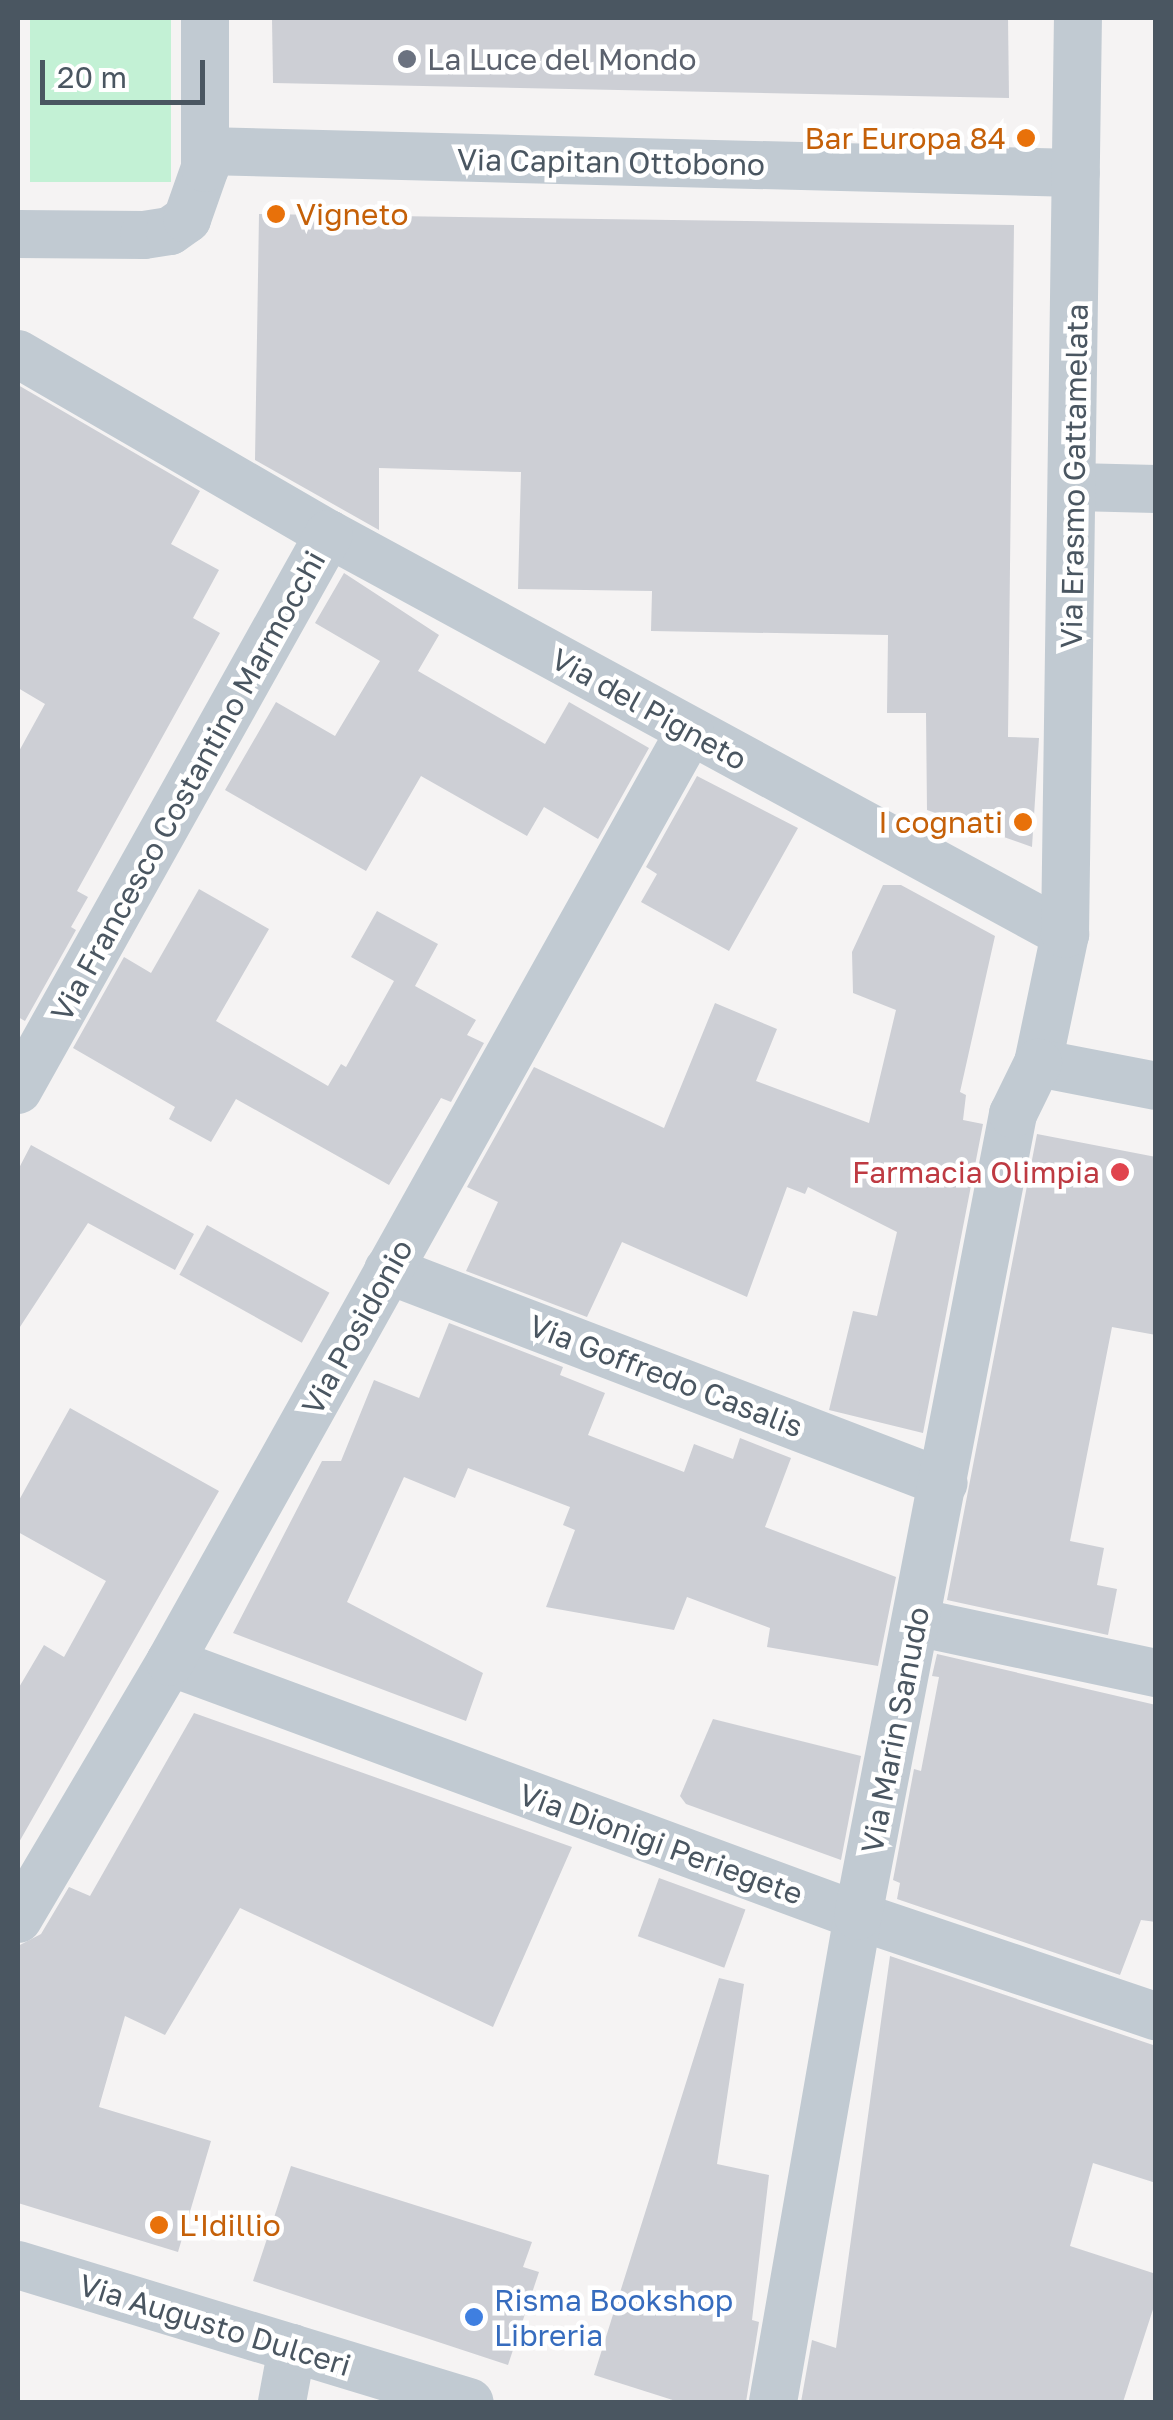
<!DOCTYPE html>
<html>
<head>
<meta charset="utf-8">
<style>
	body { margin:0 }
	#map { position:relative; width:1173px; height:2420px; overflow:hidden; background:#f5f3f3; font-family:"Golos Text",sans-serif }
	div>[style] { position:absolute }
	.green>* { inset:0; background:#c3f1d5; transform-origin:0 0 }
	.building>* { inset:0; background:#cdcfd5; transform-origin:0 0 }
	.street>* { height:48px; margin:-24px; padding:0 24px; transform-origin:24px; border-radius:24px; background:#c1cad2 }
	.dots>* { width:28px; height:28px; translate:-50% -50%; box-sizing:border-box; border:5px solid #fff; border-radius:50% }
	span { translate:-50% -50%; white-space:nowrap; text-align:center; line-height:1.15; -webkit-text-stroke:9px #fff; paint-order:stroke }
	.worship-label { font-size:30px; color:#5b616d }
	.left { translate:0 -50%; text-align:left }
	.food-label { font-size:30px; color:#c56008 }
	.right { translate:-100% -50%; text-align:right }
	.street-label { font-size:30px; color:#4a5661 }
	.health-label { font-size:30px; color:#be3a42 }
	.shop-label { font-size:30px; color:#366cbe }
	.frame { position:absolute; inset:0; border:20px solid #4a5661; pointer-events:none }
	.scale { position:absolute; left:40px; top:60px; width:165px; height:45px; box-sizing:border-box; border:5px solid #4a5661; border-top:0; padding-left:12px; font-size:30px; line-height:35px; white-space:nowrap; color:#4a5661; -webkit-text-stroke:8px #fff; paint-order:stroke }
</style>
</head>
<body>
<div id="map">
	<div class="green">
		<div style="left:30px;top:18px;width:141px;height:164px"></div>
	</div>
	<div class="building">
		<div style="clip-path:polygon(272px 18px,1008px 18px,1009px 98px,273px 83px)"></div>
		<div style="clip-path:polygon(259px 214px,1014px 225px,1008px 737px,1039px 738px,1032px 847px,927px 810px,926px 713px,887px 713px,888px 635px,651px 631px,652px 591px,518px 589px,521px 472px,379px 468px,379px 530px,255px 460px)"></div>
		<div style="clip-path:polygon(18px 385px,200px 491px,171px 544px,219px 570px,193px 618px,220px 633px,77px 891px,88px 897px,71px 927px,76px 930px,25px 1021px,18px 1017px,18px 753px,45px 704px,18px 688px)"></div>
		<div style="clip-path:polygon(344px 573px,439px 635px,418px 671px,545px 744px,569px 702px,649px 748px,598px 839px,544px 807px,527px 836px,421px 776px,366px 871px,225px 790px,276px 702px,335px 736px,380px 661px,315px 623px)"></div>
		<div style="clip-path:polygon(697px 776px,798px 828px,729px 951px,641px 902px,657px 874px,646px 867px)"></div>
		<div style="clip-path:polygon(883px 885px,901px 885px,995px 936px,960px 1092px,966px 1095px,963px 1120px,983px 1124px,923px 1433px,829px 1410px,853px 1311px,877px 1316px,897px 1232px,808px 1187px,805px 1194px,787px 1187px,747px 1297px,622px 1242px,587px 1317px,466px 1271px,498px 1202px,467px 1187px,534px 1067px,664px 1128px,715px 1003px,777px 1029px,756px 1081px,869px 1123px,896px 1010px,853px 993px,852px 952px)"></div>
		<div style="clip-path:polygon(199px 889px,269px 929px,216px 1021px,328px 1086px,341px 1064px,346px 1067px,394px 981px,351px 957px,377px 911px,438px 944px,415px 986px,476px 1020px,467px 1035px,484px 1043px,451px 1102px,441px 1098px,389px 1185px,236px 1099px,211px 1142px,169px 1119px,175px 1107px,73px 1048px,124px 957px,151px 973px)"></div>
		<div style="clip-path:polygon(1037px 1134px,1156px 1157px,1156px 1335px,1112px 1327px,1070px 1541px,1104px 1548px,1097px 1585px,1117px 1589px,1108px 1635px,947px 1600px)"></div>
		<div style="clip-path:polygon(31px 1145px,194px 1234px,175px 1270px,88px 1223px,18px 1330px,18px 1170px)"></div>
		<div style="left:207px;top:1225px;width:140px;height:57px;rotate:29deg"></div>
		<div style="clip-path:polygon(449px 1323px,563px 1367px,560px 1375px,605px 1393px,588px 1435px,684px 1472px,694px 1444px,733px 1459px,740px 1438px,791px 1458px,765px 1527px,896px 1577px,878px 1666px,767px 1647px,770px 1628px,687px 1597px,674px 1630px,546px 1607px,575px 1530px,563px 1525px,570px 1507px,468px 1468px,455px 1498px,404px 1477px,347px 1602px,483px 1673px,466px 1721px,233px 1633px,322px 1461px,341px 1461px,374px 1380px,419px 1398px)"></div>
		<div style="clip-path:polygon(70px 1408px,219px 1491px,18px 1844px,18px 1689px,44px 1645px,64px 1657px,106px 1581px,18px 1532px,18px 1502px)"></div>
		<div style="clip-path:polygon(937px 1654px,1156px 1705px,1156px 1922px,1141px 1920px,1120px 1975px,897px 1899px,900px 1883px,893px 1880px,914px 1769px,921px 1771px,939px 1677px,932px 1676px)"></div>
		<div style="clip-path:polygon(194px 1713px,572px 1847px,493px 2027px,240px 1908px,165px 2035px,125px 2016px,99px 2107px,211px 2141px,178px 2252px,18px 2203px,18px 1946px,41px 1934px,69px 1887px,90px 1896px)"></div>
		<div style="clip-path:polygon(713px 1719px,861px 1756px,841px 1860px,686px 1804px,680px 1796px)"></div>
		<div style="left:659px;top:1878px;width:92px;height:62px;rotate:20deg"></div>
		<div style="clip-path:polygon(890px 1956px,1156px 2046px,1156px 2183px,1093px 2163px,1070px 2246px,1156px 2274px,1156px 2300px,1123px 2402px,801px 2402px,812px 2340px,836px 2348px)"></div>
		<div style="clip-path:polygon(719px 1978px,744px 1984px,717px 2164px,769px 2175px,752px 2320px,759px 2322px,746px 2402px,679px 2402px,594px 2375px)"></div>
		<div style="clip-path:polygon(291px 2166px,532px 2242px,523px 2267px,539px 2272px,508px 2365px,253px 2281px)"></div>
	</div>
	<div class="street">
		<div style="left:205px;top:151px;width:871px;rotate:1.45deg"></div>
		<div style="left:18px;top:234px;width:126px;rotate:0.5deg"></div>
		<div style="left:144px;top:235px;width:26px;rotate:-9deg"></div>
		<div style="left:170px;top:231px;width:21px;rotate:-35deg"></div>
		<div style="left:187px;top:219px;width:54px;rotate:-70.6deg"></div>
		<div style="left:205px;top:168px;width:150px;rotate:-90deg"></div>
		<div style="left:18px;top:354px;width:359px;rotate:30.1deg"></div>
		<div style="left:329px;top:534px;width:838px;rotate:28.52deg"></div>
		<div style="left:1065px;top:934px;width:132px;rotate:101.8deg"></div>
		<div style="left:1038px;top:1063px;width:120px;rotate:11deg"></div>
		<div style="left:1075px;top:487px;width:81px;rotate:1.4deg"></div>
		<div style="left:1065px;top:934px;width:916px;rotate:-89.19deg"></div>
		<div style="left:18px;top:1090px;width:637px;rotate:-60.78deg"></div>
		<div style="left:388px;top:1270px;width:595px;rotate:20.96deg"></div>
		<div style="left:916px;top:1622px;width:245px;rotate:12deg"></div>
		<div style="left:170px;top:1662px;width:733px;rotate:20.26deg"></div>
		<div style="left:858px;top:1916px;width:314px;rotate:18.6deg"></div>
		<div style="left:18px;top:1919px;width:299px;rotate:-59.4deg"></div>
		<div style="left:170px;top:1662px;width:1066px;rotate:-60.81deg"></div>
		<div style="left:18px;top:2265px;width:472px;rotate:16.9deg"></div>
		<div style="left:282px;top:2402px;width:55px;rotate:-79.5deg"></div>
		<div style="left:773px;top:2402px;width:493px;rotate:-80.1deg"></div>
		<div style="left:858px;top:1916px;width:817px;rotate:-79.06deg"></div>
		<div style="left:1013px;top:1114px;width:57px;rotate:-63.9deg"></div>
	</div>
	<div class="dots">
		<div style="left:407px;top:59px;background:#6b7280"></div>
		<div style="left:1026px;top:138px;background:#e8710a"></div>
		<div style="left:276px;top:214px;background:#e8710a"></div>
		<div style="left:1023px;top:822px;background:#e8710a"></div>
		<div style="left:1120px;top:1172px;background:#e0444e"></div>
		<div style="left:159px;top:2225px;background:#e8710a"></div>
		<div style="left:474px;top:2317px;background:#3f7fe0"></div>
	</div>
	<div class="worship-label">
		<span class="left" style="left:427px;top:59px">La Luce del Mondo</span>
	</div>
	<div class="food-label">
		<span class="right" style="left:1006px;top:138px">Bar Europa 84</span>
		<span class="left" style="left:296px;top:214px">Vigneto</span>
		<span class="right" style="left:1003px;top:822px">I cognati</span>
		<span class="left" style="left:179px;top:2225px">L'Idillio</span>
	</div>
	<div class="street-label">
		<span style="left:611px;top:162px;rotate:1deg">Via Capitan Ottobono</span>
		<span style="left:1074px;top:476px;rotate:-89deg">Via Erasmo Gattamelata</span>
		<span style="left:649px;top:709px;rotate:29deg">Via del Pigneto</span>
		<span style="left:188px;top:786px;rotate:-61deg">Via Francesco Costantino Marmocchi</span>
		<span style="left:357px;top:1327px;rotate:-61deg">Via Posidonio</span>
		<span style="left:666px;top:1376px;rotate:21deg">Via Goffredo Casalis</span>
		<span style="left:895px;top:1730px;rotate:-79deg">Via Marin Sanudo</span>
		<span style="left:661px;top:1844px;rotate:20deg">Via Dionigi Periegete</span>
		<span style="left:215px;top:2325px;rotate:17deg">Via Augusto Dulceri</span>
	</div>
	<div class="health-label">
		<span class="right" style="left:1100px;top:1172px">Farmacia Olimpia</span>
	</div>
	<div class="shop-label">
		<span class="left" style="left:494px;top:2317px">Risma Bookshop<br>Libreria</span>
	</div>
	<div class="frame"></div>
	<div class="scale">20 m</div>
</div>
</body>
</html>
